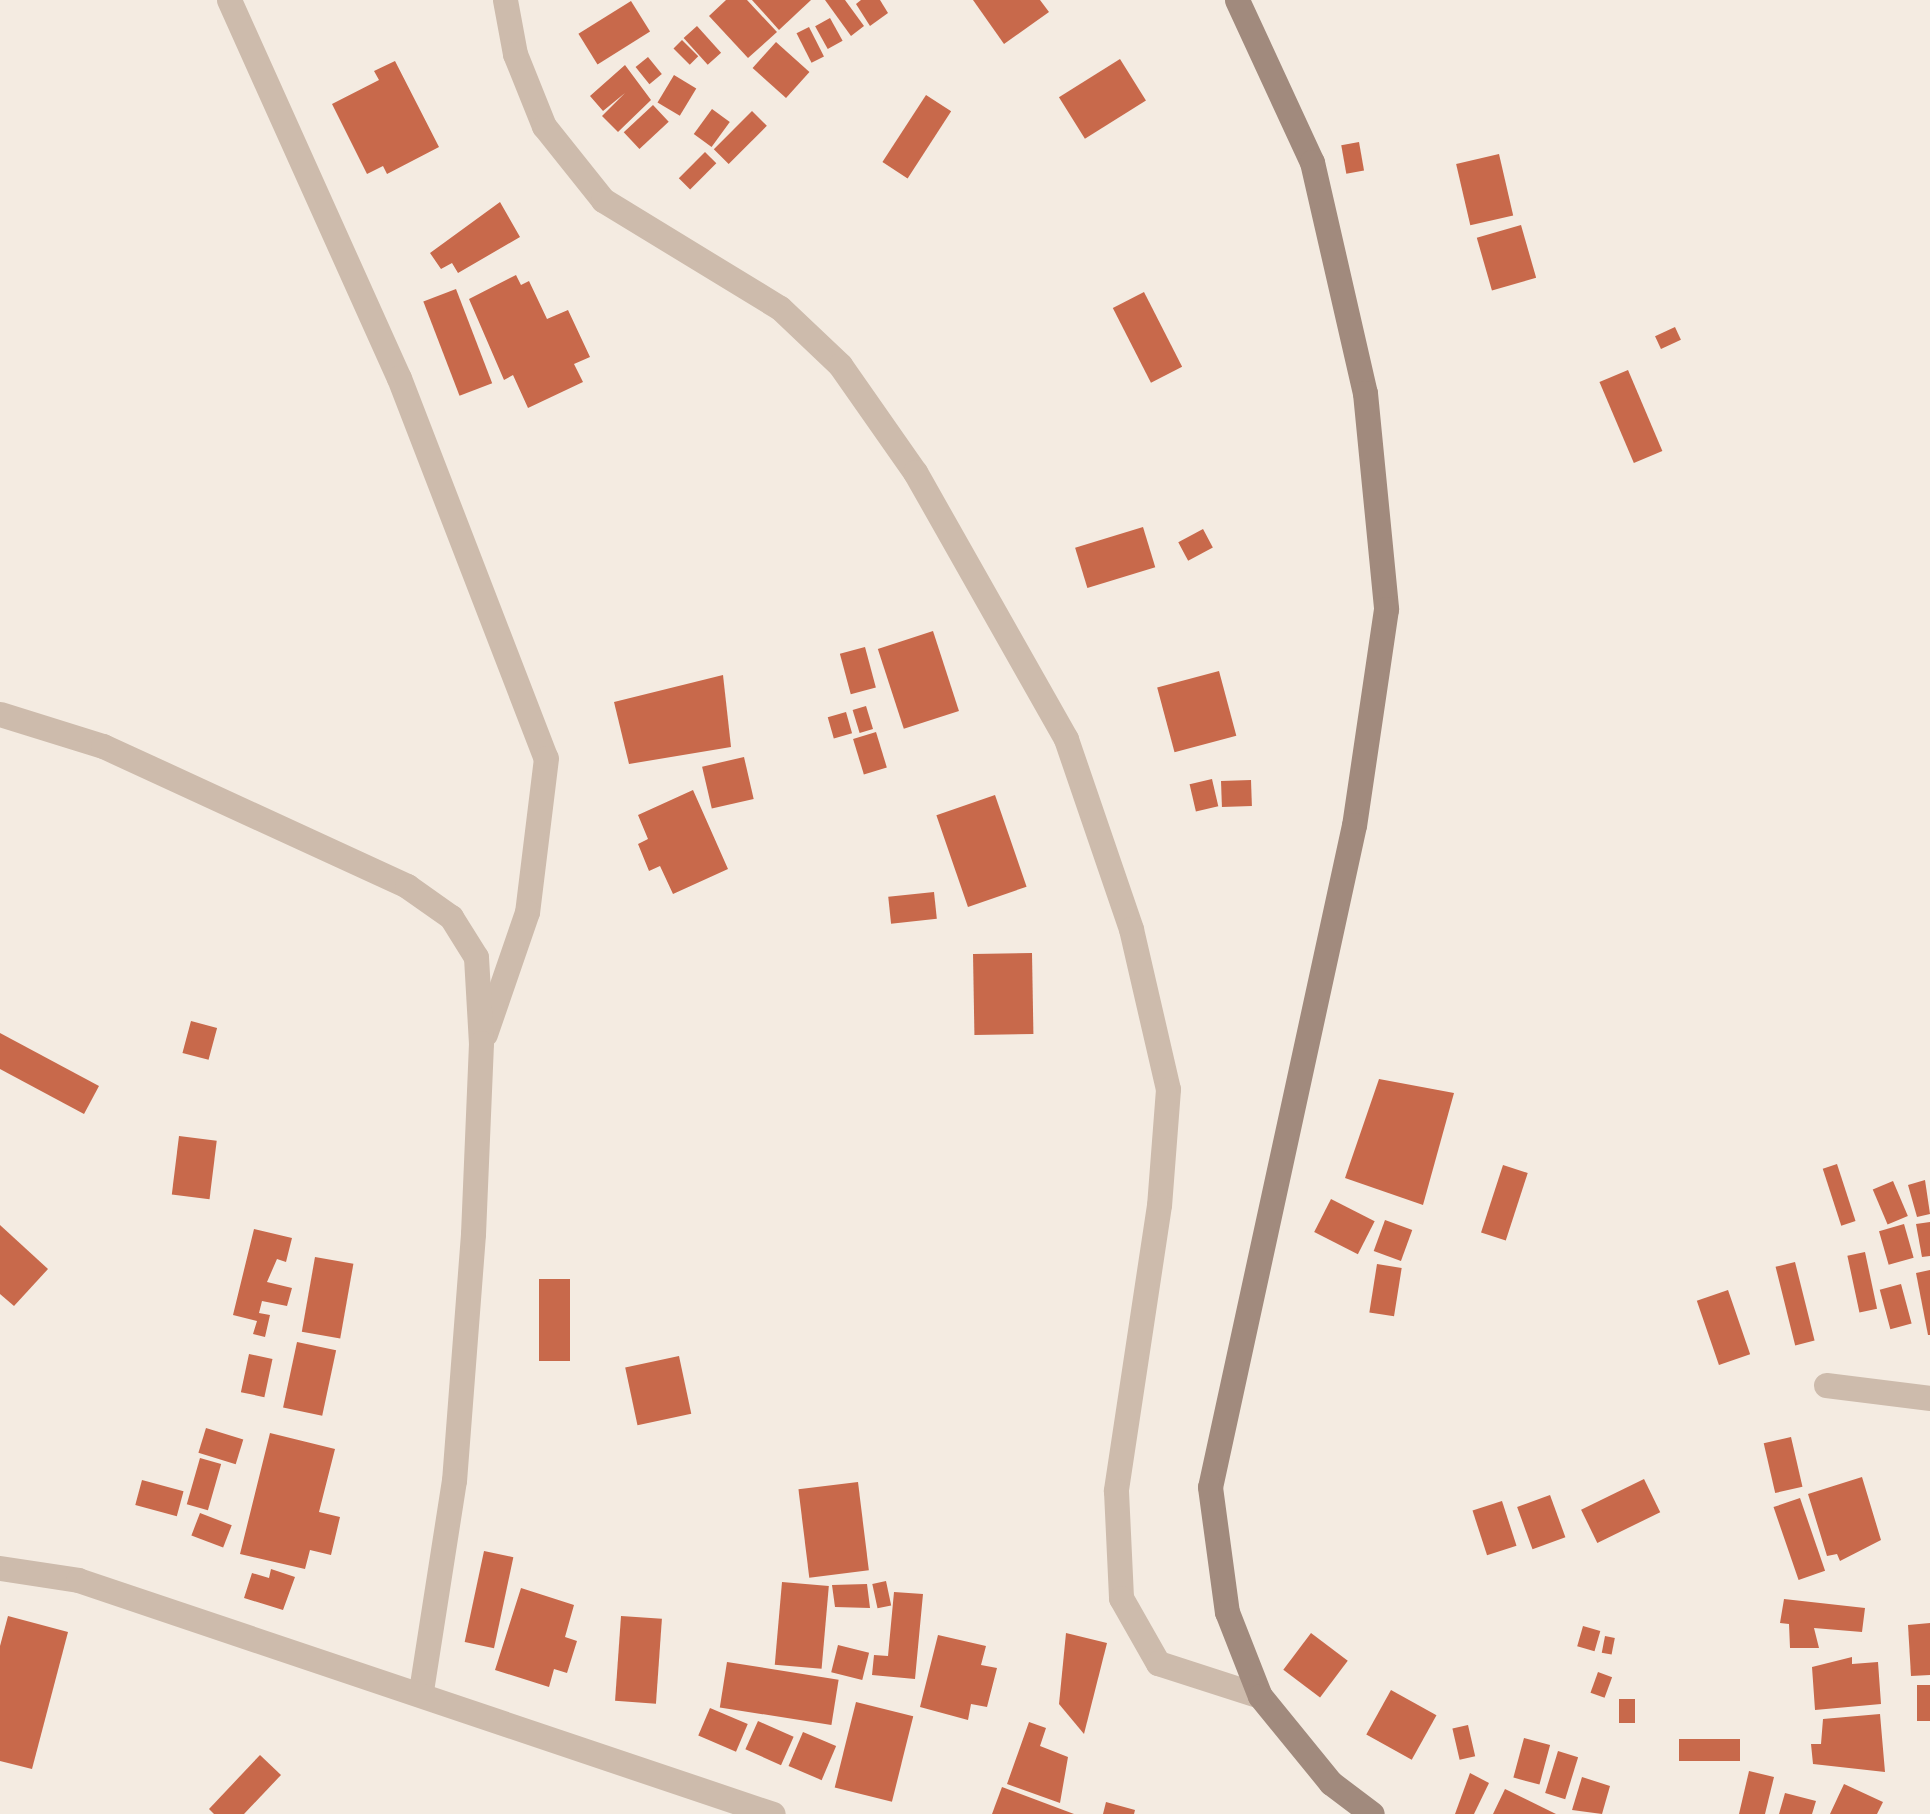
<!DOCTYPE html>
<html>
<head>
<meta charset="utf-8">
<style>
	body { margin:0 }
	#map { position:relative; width:1930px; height:1814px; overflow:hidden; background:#f4ebe1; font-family:"DejaVu Sans",sans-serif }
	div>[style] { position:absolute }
	.building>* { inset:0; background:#c8694b; transform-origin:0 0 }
	.street>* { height:25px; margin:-12.5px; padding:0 12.5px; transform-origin:12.5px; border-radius:12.5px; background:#cdbbac }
	.secondary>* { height:25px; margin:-12.5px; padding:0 12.5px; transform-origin:12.5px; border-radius:12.5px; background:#a18a7d }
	span { translate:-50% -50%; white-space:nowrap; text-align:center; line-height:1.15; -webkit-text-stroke:8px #fbf5ee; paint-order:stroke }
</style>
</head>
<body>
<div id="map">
	<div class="building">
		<div style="clip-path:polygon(726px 0,747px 0,777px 32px,748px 58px,709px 16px)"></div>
		<div style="clip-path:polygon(752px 0,811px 0,779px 30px)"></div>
		<div style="clip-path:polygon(825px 0,845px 0,864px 26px,851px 36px)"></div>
		<div style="clip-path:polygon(861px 0,880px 0,888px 13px,870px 26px,856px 4px)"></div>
		<div style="clip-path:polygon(973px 0,1040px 0,1049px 12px,1004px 44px)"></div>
		<div style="left:631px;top:1px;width:36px;height:62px;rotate:58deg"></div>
		<div style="left:830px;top:18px;width:26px;height:17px;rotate:61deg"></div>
		<div style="left:697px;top:26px;width:36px;height:18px;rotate:48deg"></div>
		<div style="left:809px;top:27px;width:33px;height:14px;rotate:63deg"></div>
		<div style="left:682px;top:40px;width:23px;height:12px;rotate:45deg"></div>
		<div style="left:776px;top:42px;width:45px;height:35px;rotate:42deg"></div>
		<div style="left:648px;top:57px;width:22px;height:16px;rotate:51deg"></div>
		<div style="left:1120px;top:59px;width:49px;height:72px;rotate:58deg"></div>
		<div style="clip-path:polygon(395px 61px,439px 147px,387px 174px,383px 166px,367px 174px,332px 104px,379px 80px,374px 71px)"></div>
		<div style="clip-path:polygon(625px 65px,651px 100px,618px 132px,602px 116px,625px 93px,603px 111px,590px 96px)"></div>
		<div style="left:674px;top:75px;width:26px;height:32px;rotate:31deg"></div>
		<div style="left:926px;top:95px;width:30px;height:80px;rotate:33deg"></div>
		<div style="left:653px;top:105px;width:23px;height:40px;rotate:47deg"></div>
		<div style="left:712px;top:109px;width:22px;height:31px;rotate:36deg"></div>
		<div style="left:752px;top:111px;width:21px;height:54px;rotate:45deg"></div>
		<div style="left:1359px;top:142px;width:29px;height:18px;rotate:80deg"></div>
		<div style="left:705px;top:152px;width:16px;height:37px;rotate:45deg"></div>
		<div style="left:1499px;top:154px;width:63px;height:44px;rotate:77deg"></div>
		<div style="clip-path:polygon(500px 202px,520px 237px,458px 273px,452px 263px,441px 269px,430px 253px)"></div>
		<div style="left:1521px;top:225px;width:55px;height:46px;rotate:74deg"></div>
		<div style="clip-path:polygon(516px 275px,521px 285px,529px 281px,547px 319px,568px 310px,590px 357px,574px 364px,583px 382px,528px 408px,513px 375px,504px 380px,469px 299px)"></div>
		<div style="left:456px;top:289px;width:101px;height:35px;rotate:69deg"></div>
		<div style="left:1144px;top:292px;width:84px;height:35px;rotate:63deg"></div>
		<div style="left:1675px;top:327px;width:14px;height:22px;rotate:65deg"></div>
		<div style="left:1628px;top:370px;width:88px;height:31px;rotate:67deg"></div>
		<div style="left:1143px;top:527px;width:42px;height:71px;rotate:73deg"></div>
		<div style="left:1203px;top:529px;width:21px;height:28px;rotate:62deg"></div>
		<div style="left:933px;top:631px;width:84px;height:58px;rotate:72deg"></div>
		<div style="left:865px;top:647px;width:42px;height:26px;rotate:75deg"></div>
		<div style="left:1219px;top:671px;width:67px;height:64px;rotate:75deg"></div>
		<div style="clip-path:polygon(723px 675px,731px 747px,629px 764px,614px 702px)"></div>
		<div style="left:866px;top:706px;width:24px;height:14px;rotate:73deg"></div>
		<div style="left:846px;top:712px;width:22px;height:19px;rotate:74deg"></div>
		<div style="left:876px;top:732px;width:37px;height:24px;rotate:73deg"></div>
		<div style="left:744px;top:757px;width:43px;height:43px;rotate:77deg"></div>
		<div style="left:1212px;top:779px;width:28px;height:23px;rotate:77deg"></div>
		<div style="left:1251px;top:780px;width:26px;height:30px;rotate:88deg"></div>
		<div style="clip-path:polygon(693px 790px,728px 869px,673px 894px,660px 866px,649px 871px,638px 844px,648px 839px,638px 815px)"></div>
		<div style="left:995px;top:795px;width:97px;height:62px;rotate:71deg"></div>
		<div style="left:934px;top:892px;width:27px;height:46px;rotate:84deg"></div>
		<div style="left:1032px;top:953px;width:81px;height:59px;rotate:89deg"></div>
		<div style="left:191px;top:1021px;width:27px;height:33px;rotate:15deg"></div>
		<div style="clip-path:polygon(0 1033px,99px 1086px,84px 1114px,0 1069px)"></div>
		<div style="clip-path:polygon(1379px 1079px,1454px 1093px,1423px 1205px,1345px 1178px)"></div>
		<div style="left:179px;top:1136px;width:38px;height:59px;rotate:7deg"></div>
		<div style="left:1837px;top:1164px;width:60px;height:15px;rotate:72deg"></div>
		<div style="left:1503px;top:1165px;width:26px;height:71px;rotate:18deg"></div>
		<div style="clip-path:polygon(1925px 1180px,1930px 1214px,1917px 1217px,1908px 1185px)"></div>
		<div style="left:1893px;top:1181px;width:38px;height:22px;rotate:67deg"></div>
		<div style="left:1331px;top:1199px;width:49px;height:37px;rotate:27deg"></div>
		<div style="left:1385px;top:1220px;width:29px;height:33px;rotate:20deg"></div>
		<div style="clip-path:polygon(1930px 1222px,1930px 1256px,1922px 1257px,1916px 1224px)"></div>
		<div style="left:1904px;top:1224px;width:35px;height:26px;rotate:74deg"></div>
		<div style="clip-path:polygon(0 1225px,48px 1269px,14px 1306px,0 1294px)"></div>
		<div style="clip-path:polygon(254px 1229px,292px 1238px,286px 1262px,277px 1259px,267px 1282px,292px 1288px,287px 1306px,262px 1301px,259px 1313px,270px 1315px,265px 1337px,253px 1334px,257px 1321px,233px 1315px)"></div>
		<div style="left:1865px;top:1252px;width:58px;height:18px;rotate:78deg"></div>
		<div style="left:315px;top:1257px;width:39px;height:76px;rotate:10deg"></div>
		<div style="left:1795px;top:1262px;width:81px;height:20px;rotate:76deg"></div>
		<div style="left:1377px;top:1264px;width:25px;height:49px;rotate:9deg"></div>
		<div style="clip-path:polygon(1930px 1270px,1930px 1335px,1928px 1335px,1916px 1273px)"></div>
		<div style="left:539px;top:1279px;width:31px;height:82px"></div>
		<div style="left:1901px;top:1284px;width:41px;height:22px;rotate:75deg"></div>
		<div style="left:1728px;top:1290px;width:68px;height:33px;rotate:71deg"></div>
		<div style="left:297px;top:1342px;width:40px;height:67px;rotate:12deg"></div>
		<div style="left:249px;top:1354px;width:24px;height:39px;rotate:12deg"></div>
		<div style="left:679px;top:1356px;width:59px;height:55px;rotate:78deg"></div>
		<div style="left:206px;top:1428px;width:39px;height:26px;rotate:17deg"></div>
		<div style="clip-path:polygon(270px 1433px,335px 1449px,319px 1512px,340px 1517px,331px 1555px,310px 1550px,305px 1569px,240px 1554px)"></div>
		<div style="left:1791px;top:1437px;width:51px;height:28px;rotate:77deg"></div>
		<div style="left:200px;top:1458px;width:22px;height:48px;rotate:16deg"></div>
		<div style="clip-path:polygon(1862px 1477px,1881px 1540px,1840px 1561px,1837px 1554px,1827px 1556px,1808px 1494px)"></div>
		<div style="left:1644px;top:1479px;width:37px;height:70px;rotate:64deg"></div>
		<div style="left:142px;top:1480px;width:43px;height:26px;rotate:15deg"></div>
		<div style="left:858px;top:1482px;width:89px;height:60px;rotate:83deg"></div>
		<div style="left:1550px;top:1495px;width:45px;height:35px;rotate:70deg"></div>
		<div style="left:1800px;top:1498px;width:77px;height:28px;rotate:71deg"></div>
		<div style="left:1502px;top:1501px;width:47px;height:31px;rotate:72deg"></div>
		<div style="left:200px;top:1513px;width:34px;height:24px;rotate:21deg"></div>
		<div style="left:484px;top:1551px;width:30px;height:93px;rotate:12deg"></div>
		<div style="clip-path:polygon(271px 1569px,295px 1577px,283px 1610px,244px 1598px,252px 1573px,269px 1578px)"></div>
		<div style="left:886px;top:1581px;width:25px;height:14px;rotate:78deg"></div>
		<div style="left:782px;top:1582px;width:47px;height:83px;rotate:5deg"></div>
		<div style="clip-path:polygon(867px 1584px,870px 1608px,835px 1607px,832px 1585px)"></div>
		<div style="clip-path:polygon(521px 1588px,574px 1605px,565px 1637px,577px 1641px,567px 1673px,554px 1669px,549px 1687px,495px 1670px)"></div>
		<div style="clip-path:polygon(894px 1592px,923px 1594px,915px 1679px,872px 1675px,874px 1655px,888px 1656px)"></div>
		<div style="clip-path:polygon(1784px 1599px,1865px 1608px,1862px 1632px,1814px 1628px,1819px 1648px,1790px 1648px,1789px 1624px,1780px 1623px)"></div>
		<div style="clip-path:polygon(8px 1616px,68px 1632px,32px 1769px,0 1761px,0 1646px)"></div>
		<div style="left:621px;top:1616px;width:41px;height:85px;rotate:4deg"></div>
		<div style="clip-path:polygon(1930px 1623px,1930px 1675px,1911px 1676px,1908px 1625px)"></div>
		<div style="left:1583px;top:1626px;width:18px;height:21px;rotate:16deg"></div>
		<div style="clip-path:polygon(1066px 1633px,1107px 1643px,1084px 1734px,1059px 1704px)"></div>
		<div style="left:1311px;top:1633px;width:46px;height:46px;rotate:37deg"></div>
		<div style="clip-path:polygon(938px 1635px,986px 1646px,981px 1665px,997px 1668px,987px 1707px,971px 1704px,968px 1720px,920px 1707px)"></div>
		<div style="left:1605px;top:1636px;width:10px;height:17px;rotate:11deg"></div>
		<div style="left:838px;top:1645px;width:32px;height:28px;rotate:14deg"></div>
		<div style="clip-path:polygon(1852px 1657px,1852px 1664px,1878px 1662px,1881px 1704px,1815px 1710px,1812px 1667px)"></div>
		<div style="left:727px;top:1662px;width:113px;height:46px;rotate:9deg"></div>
		<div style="left:1598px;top:1672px;width:15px;height:22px;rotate:20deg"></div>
		<div style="left:1917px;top:1685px;width:13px;height:36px"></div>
		<div style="left:1391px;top:1690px;width:52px;height:51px;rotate:29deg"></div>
		<div style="left:1635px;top:1699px;width:24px;height:16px;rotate:90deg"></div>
		<div style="left:856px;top:1702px;width:59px;height:88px;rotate:14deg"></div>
		<div style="left:710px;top:1708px;width:41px;height:30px;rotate:23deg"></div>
		<div style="clip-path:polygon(1880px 1714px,1885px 1772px,1813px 1764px,1811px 1744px,1821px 1744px,1823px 1719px)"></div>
		<div style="left:758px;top:1721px;width:39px;height:31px;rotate:24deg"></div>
		<div style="clip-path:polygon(1029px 1722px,1046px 1728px,1040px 1746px,1068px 1757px,1060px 1803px,1007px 1784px)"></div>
		<div style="left:1468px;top:1725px;width:32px;height:16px;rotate:77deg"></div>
		<div style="left:803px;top:1732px;width:36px;height:37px;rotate:23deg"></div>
		<div style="left:1524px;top:1738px;width:27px;height:41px;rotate:15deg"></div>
		<div style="left:1740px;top:1739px;width:22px;height:61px;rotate:90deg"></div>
		<div style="left:1558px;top:1751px;width:21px;height:44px;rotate:17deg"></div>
		<div style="clip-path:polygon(260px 1755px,281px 1775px,244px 1814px,214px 1814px,209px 1809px)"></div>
		<div style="clip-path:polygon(1749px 1771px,1774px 1777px,1765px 1814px,1739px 1814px)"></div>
		<div style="clip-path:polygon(1470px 1773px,1489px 1783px,1474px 1814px,1455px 1814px)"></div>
		<div style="clip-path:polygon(1582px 1777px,1610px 1786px,1602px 1814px,1572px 1810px)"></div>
		<div style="clip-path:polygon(1844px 1784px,1883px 1802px,1877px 1814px,1830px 1814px)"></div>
		<div style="clip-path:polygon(1002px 1787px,1074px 1814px,992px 1814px)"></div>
		<div style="clip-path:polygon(1505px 1789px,1556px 1814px,1493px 1814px)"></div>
		<div style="clip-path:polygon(1785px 1793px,1816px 1801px,1812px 1814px,1779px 1814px)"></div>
		<div style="clip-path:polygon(1106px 1802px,1135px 1810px,1134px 1814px,1103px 1814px)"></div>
	</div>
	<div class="street">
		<div style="left:229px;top:0;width:414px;rotate:65.8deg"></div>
		<div style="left:399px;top:378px;width:407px;rotate:68.9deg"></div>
		<div style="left:546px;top:758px;width:155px;rotate:97deg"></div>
		<div style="left:527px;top:912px;width:129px;rotate:109deg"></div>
		<div style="left:505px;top:0;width:55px;rotate:79.5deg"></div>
		<div style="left:515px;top:54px;width:78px;rotate:68.1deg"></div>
		<div style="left:544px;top:126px;width:95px;rotate:51.4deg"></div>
		<div style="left:603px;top:200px;width:207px;rotate:31.4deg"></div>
		<div style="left:780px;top:308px;width:83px;rotate:43.5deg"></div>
		<div style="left:840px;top:365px;width:131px;rotate:55deg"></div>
		<div style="left:915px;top:472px;width:307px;rotate:60.5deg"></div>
		<div style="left:1066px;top:739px;width:201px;rotate:71.1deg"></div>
		<div style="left:1131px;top:929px;width:164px;rotate:77deg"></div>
		<div style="left:1168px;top:1089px;width:116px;rotate:94.4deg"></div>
		<div style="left:1159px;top:1205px;width:289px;rotate:98.6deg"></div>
		<div style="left:1116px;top:1491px;width:107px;rotate:87.3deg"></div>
		<div style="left:1121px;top:1598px;width:75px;rotate:60.4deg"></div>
		<div style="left:1158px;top:1663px;width:107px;rotate:17.9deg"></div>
		<div style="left:0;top:714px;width:108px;rotate:17.3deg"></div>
		<div style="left:103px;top:746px;width:335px;rotate:24.7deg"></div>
		<div style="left:407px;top:886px;width:54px;rotate:35.2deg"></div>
		<div style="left:451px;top:917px;width:47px;rotate:58deg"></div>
		<div style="left:476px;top:957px;width:86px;rotate:86.7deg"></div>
		<div style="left:481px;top:1043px;width:191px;rotate:92.4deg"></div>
		<div style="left:473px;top:1234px;width:247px;rotate:94.4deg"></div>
		<div style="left:454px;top:1480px;width:214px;rotate:98.9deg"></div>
		<div style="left:1826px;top:1385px;width:105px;rotate:7.1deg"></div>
		<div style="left:0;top:1568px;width:79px;rotate:8.7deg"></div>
		<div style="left:78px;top:1580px;width:733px;rotate:18.61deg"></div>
	</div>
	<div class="secondary">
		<div style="left:1237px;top:0;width:179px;rotate:65.2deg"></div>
		<div style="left:1312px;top:162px;width:237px;rotate:77.1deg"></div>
		<div style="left:1365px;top:393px;width:217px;rotate:84.4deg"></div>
		<div style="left:1386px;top:609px;width:218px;rotate:98.4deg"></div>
		<div style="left:1354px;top:825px;width:677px;rotate:102.27deg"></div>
		<div style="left:1210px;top:1487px;width:126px;rotate:82.3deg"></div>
		<div style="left:1227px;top:1612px;width:90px;rotate:68.6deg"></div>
		<div style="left:1260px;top:1696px;width:112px;rotate:50.8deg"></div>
		<div style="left:1331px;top:1783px;width:51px;rotate:37.1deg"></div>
	</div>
</div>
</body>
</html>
